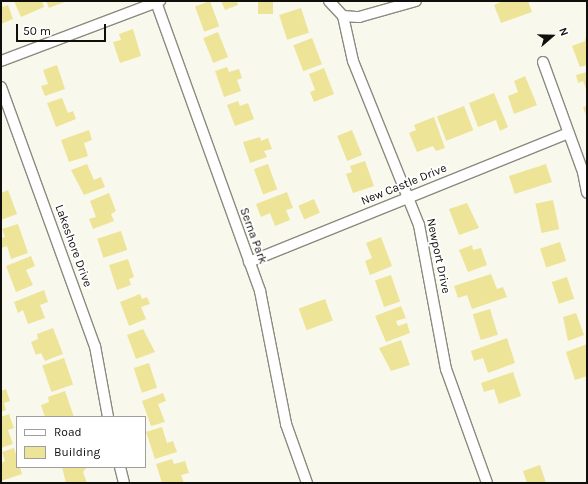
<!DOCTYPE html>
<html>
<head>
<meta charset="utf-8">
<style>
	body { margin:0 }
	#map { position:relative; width:588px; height:484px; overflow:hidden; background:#f9f8ec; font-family:Karla,sans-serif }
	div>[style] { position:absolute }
	.building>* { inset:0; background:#ede498; transform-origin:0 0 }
	.roads { filter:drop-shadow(1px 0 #8b8a7f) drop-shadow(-1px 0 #8b8a7f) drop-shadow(0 1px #8b8a7f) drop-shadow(0 -1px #8b8a7f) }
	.street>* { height:10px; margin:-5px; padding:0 5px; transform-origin:5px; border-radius:5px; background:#fff }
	span { translate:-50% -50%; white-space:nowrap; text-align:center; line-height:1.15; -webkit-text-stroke:3.5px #fff; paint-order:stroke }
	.street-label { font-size:12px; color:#100f0b }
	.frame { position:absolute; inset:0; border:2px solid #100f0b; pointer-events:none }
	.legend { position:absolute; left:16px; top:416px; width:130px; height:52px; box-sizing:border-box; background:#fff; border:1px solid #9f9f9d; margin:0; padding:5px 7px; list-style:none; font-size:12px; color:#100f0b }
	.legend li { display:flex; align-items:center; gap:8px; height:20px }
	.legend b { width:20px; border:1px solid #9f9f9d }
	.north { position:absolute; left:532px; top:16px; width:40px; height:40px; -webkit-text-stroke:3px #fff; paint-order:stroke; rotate:70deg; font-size:11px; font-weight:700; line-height:16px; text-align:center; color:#100f0b }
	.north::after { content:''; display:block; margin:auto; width:14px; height:18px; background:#100f0b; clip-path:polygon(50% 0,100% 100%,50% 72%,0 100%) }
	.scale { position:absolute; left:16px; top:24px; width:90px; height:18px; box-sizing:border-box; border:2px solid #100f0b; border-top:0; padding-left:5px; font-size:12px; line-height:14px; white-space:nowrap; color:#100f0b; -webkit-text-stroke:3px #fff; paint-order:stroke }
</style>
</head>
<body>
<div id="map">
	<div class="building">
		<div style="clip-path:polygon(14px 1px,42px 1px,44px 7px,21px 17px)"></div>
		<div style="clip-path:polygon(46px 1px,67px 1px,49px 8px)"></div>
		<div style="left:210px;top:1px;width:27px;height:16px;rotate:70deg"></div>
		<div style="clip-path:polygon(221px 1px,237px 1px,238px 5px,225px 10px)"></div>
		<div style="left:258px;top:1px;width:15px;height:13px"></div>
		<div style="clip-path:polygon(503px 1px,528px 1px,532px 12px,501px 23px,494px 5px)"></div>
		<div style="clip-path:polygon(1px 2px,3px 7px,8px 5px,13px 19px,1px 24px)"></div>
		<div style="left:301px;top:8px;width:26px;height:23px;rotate:72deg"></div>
		<div style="clip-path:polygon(133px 29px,141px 56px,120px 63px,113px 42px,121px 40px,119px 34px)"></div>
		<div style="left:218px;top:32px;width:27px;height:16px;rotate:68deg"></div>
		<div style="clip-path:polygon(586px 36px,587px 65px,580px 67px,572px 46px,585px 41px)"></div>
		<div style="left:312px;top:38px;width:28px;height:20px;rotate:69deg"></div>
		<div style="clip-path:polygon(57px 65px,65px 89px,45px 96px,41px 86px,48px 84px,43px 70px)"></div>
		<div style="clip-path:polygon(227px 67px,229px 72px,239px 69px,242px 78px,237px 80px,241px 91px,224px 97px,215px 71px)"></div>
		<div style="clip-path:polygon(324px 68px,334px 94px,314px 102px,310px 92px,315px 90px,309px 74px)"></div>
		<div style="clip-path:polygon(587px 72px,587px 91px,583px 81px,578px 83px,576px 75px)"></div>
		<div style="clip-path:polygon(525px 76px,537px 105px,514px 114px,508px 96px,518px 92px,514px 81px)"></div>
		<div style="clip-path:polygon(494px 93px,508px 127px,500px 131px,496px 120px,478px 127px,469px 103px)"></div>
		<div style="clip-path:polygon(62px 98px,68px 113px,73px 111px,76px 119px,56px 127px,47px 103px)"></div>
		<div style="clip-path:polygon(238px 101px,240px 106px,248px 103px,254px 119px,235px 126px,227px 105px)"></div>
		<div style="left:464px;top:106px;width:26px;height:29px;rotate:69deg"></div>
		<div style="clip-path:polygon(587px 106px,587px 118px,583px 107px)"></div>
		<div style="clip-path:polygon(434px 117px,445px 148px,436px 151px,433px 146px,417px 152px,409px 133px,416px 130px,414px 125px)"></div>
		<div style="clip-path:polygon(89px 130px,92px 140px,84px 143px,88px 156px,69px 162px,61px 140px)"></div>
		<div style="left:352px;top:130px;width:27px;height:16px;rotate:68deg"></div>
		<div style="clip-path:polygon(260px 137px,261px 141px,268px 138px,272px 149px,264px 151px,267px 157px,250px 163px,243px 142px)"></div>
		<div style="clip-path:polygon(365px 161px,374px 186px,353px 193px,346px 174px,352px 172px,350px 166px)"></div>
		<div style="clip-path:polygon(87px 164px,94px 180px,101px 177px,105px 187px,84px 195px,71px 170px)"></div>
		<div style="left:268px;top:164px;width:27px;height:15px;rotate:70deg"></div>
		<div style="left:546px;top:164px;width:19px;height:39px;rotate:72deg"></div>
		<div style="clip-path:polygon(8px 190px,17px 214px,1px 220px,1px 193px)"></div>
		<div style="clip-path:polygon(287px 192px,293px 208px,286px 210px,290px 220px,275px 226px,270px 213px,261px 217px,256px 204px)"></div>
		<div style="clip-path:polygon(109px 193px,116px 211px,111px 214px,114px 221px,93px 229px,89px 219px,96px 217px,90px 201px)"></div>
		<div style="left:314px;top:199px;width:15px;height:17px;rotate:67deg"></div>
		<div style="left:553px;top:200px;width:30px;height:18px;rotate:78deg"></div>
		<div style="clip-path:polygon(467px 203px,479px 228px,459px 235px,449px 209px)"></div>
		<div style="clip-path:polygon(18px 224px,28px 253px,11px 259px,7px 246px,1px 248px,1px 238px,5px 237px,2px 229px)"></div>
		<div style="left:121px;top:231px;width:20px;height:25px;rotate:72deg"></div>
		<div style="clip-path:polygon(381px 237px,392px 266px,370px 275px,365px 261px,372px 258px,366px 243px)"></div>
		<div style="left:560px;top:242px;width:20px;height:21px;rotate:72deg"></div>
		<div style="clip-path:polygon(472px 245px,473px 250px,481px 248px,487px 265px,468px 272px,459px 250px)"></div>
		<div style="clip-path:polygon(31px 256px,35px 266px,26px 270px,33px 285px,16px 292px,6px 266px)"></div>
		<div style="clip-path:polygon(128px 259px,134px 277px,129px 279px,131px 285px,117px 290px,109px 265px)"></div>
		<div style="clip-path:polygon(491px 274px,497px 289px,503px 287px,507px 297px,472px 309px,467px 295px,458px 298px,454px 286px)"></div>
		<div style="left:391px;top:275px;width:28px;height:17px;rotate:71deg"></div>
		<div style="left:567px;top:277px;width:23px;height:16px;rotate:72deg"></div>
		<div style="clip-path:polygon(44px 290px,48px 302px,40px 305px,45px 318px,28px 324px,23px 310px,18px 313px,14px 302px)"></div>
		<div style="clip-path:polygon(140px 294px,142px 299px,147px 297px,150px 304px,141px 307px,146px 319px,129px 326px,120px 302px)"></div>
		<div style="left:325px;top:299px;width:23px;height:28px;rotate:70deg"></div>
		<div style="clip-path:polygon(401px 306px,406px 318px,396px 321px,398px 326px,407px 323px,410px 333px,386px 342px,375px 316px)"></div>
		<div style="left:490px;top:309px;width:27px;height:18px;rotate:73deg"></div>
		<div style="clip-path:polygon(576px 313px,584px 335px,568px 341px,563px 317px)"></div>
		<div style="clip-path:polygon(53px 328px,63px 354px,45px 361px,41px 353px,36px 355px,31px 342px,38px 339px,37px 334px)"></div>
		<div style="clip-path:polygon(143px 329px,155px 352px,136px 359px,127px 335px)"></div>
		<div style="clip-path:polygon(507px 338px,515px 363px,488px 373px,483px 358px,474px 361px,471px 351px)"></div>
		<div style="clip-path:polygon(401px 340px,410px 365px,391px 371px,379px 348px)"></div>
		<div style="clip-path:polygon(587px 344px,587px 376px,575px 380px,566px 352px)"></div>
		<div style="left:64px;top:358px;width:28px;height:23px;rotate:71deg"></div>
		<div style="left:149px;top:363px;width:26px;height:16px;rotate:72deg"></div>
		<div style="clip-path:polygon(513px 372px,521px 396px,499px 404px,494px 389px,484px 392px,481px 383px)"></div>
		<div style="clip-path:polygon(6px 389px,10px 401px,4px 403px,6px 410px,1px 412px,1px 391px)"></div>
		<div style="clip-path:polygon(65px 391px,74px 417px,45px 417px,41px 405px,49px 402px,48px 397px)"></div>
		<div style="clip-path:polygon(163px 393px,166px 401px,158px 404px,165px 422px,151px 426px,142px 401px)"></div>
		<div style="clip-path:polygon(9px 414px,14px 428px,8px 430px,13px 444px,1px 448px,1px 417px)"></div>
		<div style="clip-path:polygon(162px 427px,167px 443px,173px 441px,177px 452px,155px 459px,146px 432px)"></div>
		<div style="clip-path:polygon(14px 448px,22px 474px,1px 481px,1px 463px,5px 461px,2px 452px)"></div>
		<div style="clip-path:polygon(172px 459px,174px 464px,185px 461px,189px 473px,181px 475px,184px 483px,162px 483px,156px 464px)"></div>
		<div style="clip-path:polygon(540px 465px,546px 483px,527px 483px,523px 471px)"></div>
		<div style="clip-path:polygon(62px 467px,87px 467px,83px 472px,87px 483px,66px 483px)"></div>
	</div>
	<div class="roads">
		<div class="street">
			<div style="left:329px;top:1px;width:21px;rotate:47deg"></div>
			<div style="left:343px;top:16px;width:16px;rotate:4deg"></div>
			<div style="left:359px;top:17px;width:59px;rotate:-15.7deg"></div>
			<div style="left:156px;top:2px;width:307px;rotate:70.2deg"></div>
			<div style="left:260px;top:291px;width:136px;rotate:78.9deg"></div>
			<div style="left:286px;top:424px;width:63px;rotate:70.4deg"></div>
			<div style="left:343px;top:16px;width:46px;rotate:77.5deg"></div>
			<div style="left:353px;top:61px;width:177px;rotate:68.1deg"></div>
			<div style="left:419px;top:225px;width:147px;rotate:79.4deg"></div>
			<div style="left:446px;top:369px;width:121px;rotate:70.2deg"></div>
			<div style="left:1px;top:61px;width:170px;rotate:-20.7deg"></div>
			<div style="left:543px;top:62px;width:117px;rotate:70deg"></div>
			<div style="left:583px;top:172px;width:21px;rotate:79deg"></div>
			<div style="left:1px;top:87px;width:276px;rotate:70.1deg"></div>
			<div style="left:95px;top:346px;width:72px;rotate:79.6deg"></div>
			<div style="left:249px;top:262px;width:344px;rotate:-22deg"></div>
			<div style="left:120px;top:467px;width:16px;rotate:76deg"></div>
		</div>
	</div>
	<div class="street-label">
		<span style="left:404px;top:185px;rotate:-22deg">New Castle Drive</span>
		<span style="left:253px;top:236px;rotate:70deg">Serna Park</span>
		<span style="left:73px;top:246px;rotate:70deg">Lakeshore Drive</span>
		<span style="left:438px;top:256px;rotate:78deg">Newport Drive</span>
	</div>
	<div class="frame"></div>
	<ul class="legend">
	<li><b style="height:5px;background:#fff"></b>Road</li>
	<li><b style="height:11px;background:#ede498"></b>Building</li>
	</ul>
	<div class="north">N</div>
	<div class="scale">50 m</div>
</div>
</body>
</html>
